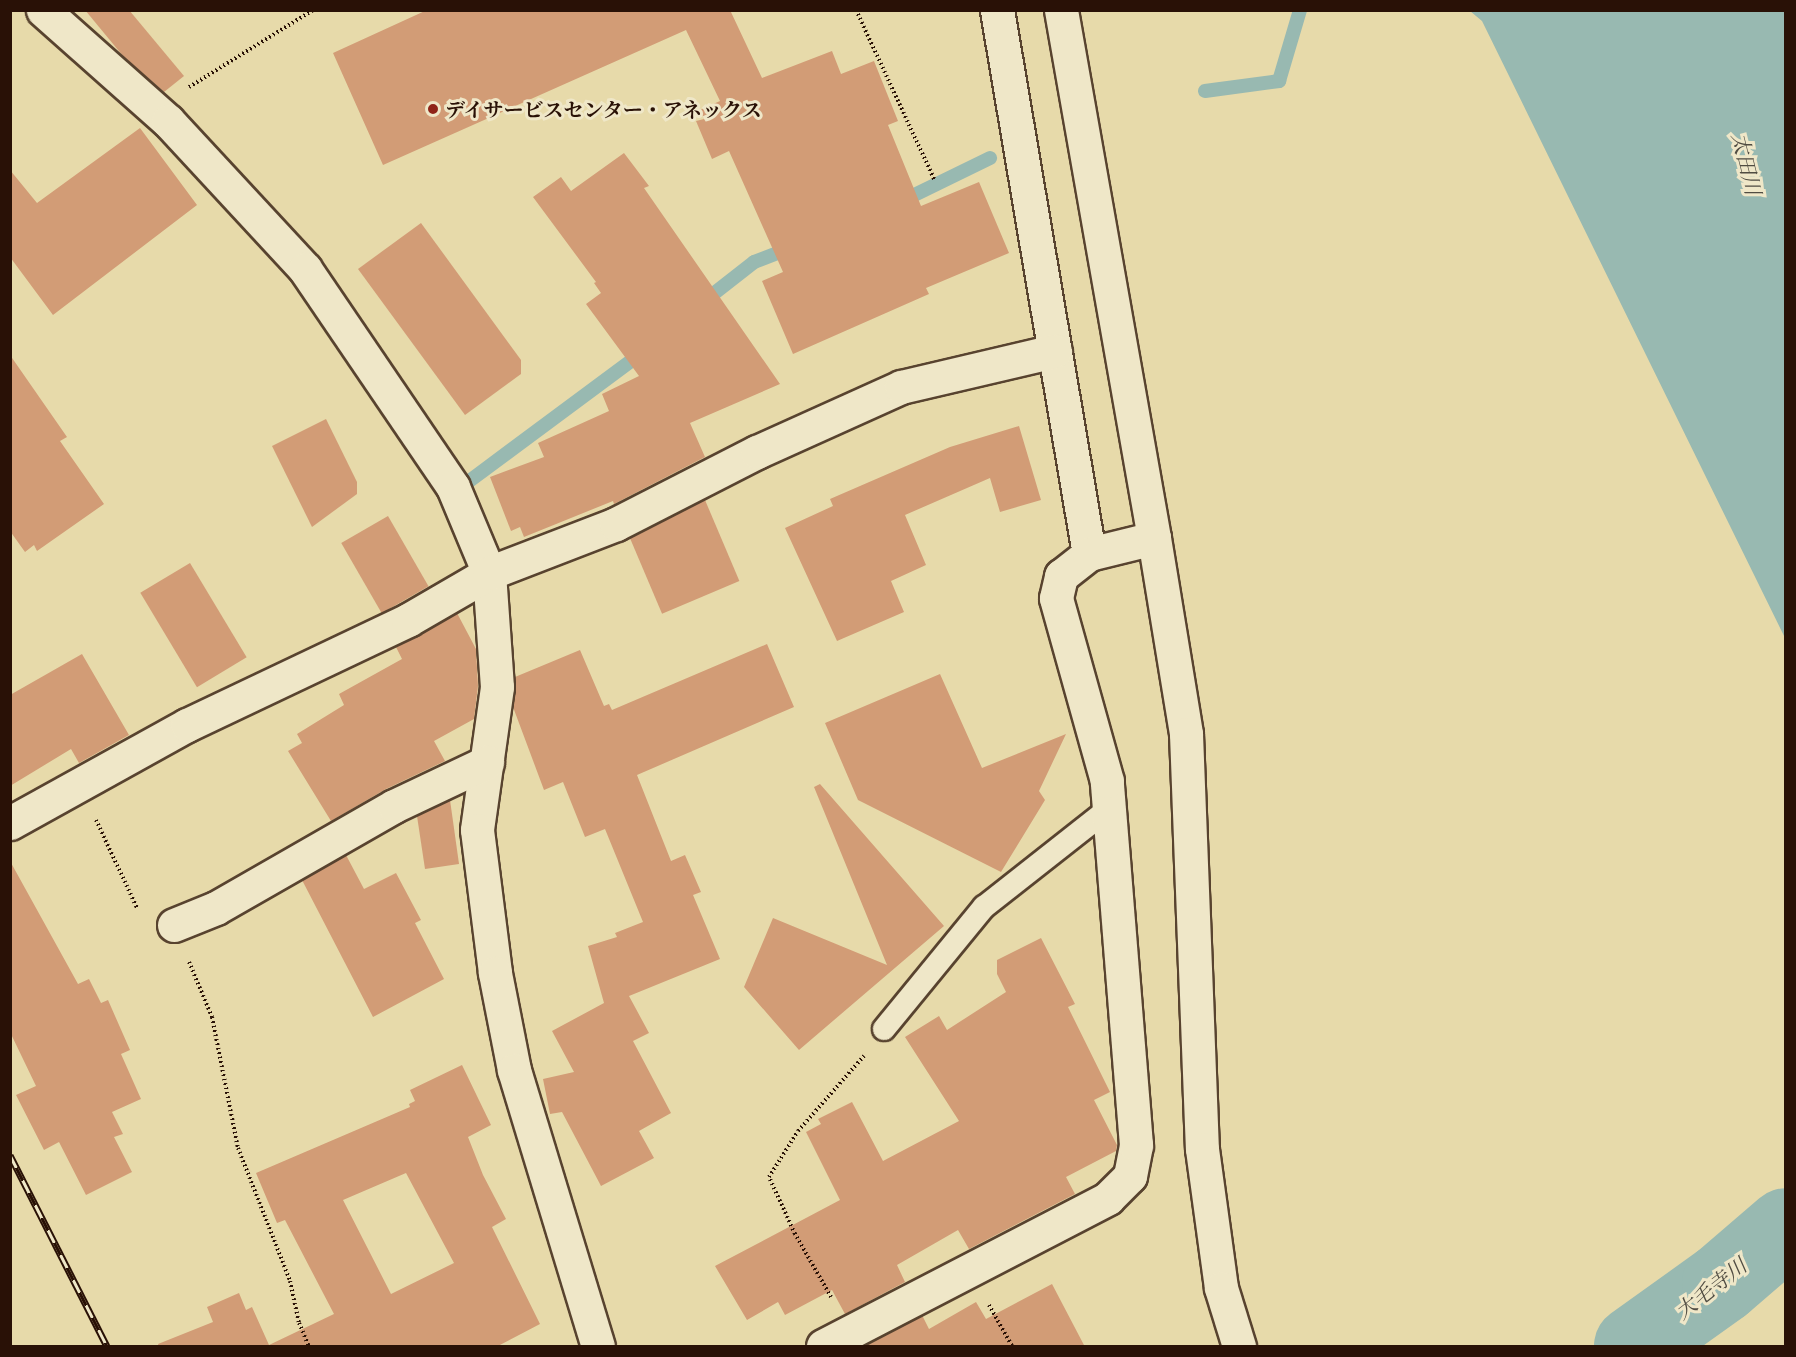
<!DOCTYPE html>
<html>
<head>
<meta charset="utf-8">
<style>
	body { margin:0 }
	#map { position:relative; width:1796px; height:1357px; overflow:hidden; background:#e7daaa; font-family:"Gentium Book Plus","Noto Serif JP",serif }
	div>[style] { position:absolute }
	.water>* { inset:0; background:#98b9b1 }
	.stream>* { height:14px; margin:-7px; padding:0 7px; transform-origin:7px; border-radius:7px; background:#98b9b1 }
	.river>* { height:80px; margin:-40px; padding:0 40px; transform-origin:40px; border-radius:40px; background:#98b9b1 }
	.building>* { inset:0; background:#d29c76; transform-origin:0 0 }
	.path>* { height:4px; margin-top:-2px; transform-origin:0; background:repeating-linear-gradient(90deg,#291106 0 1.5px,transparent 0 4.5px) }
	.roads { filter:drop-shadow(2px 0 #58432f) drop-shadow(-2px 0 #58432f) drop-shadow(0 2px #58432f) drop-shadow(0 -2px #58432f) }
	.lane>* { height:22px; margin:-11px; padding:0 11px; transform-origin:11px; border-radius:11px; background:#efe7c8 }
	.street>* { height:33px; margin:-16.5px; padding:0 16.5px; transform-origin:16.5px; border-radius:16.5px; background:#efe7c8 }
	.secondary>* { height:33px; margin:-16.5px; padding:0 16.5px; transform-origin:16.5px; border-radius:16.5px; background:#efe7c8 }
	.rail>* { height:7px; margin-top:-3.5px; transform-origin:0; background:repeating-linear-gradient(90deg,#efe7c8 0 14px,#291106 0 28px); box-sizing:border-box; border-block:2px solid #291106 }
	.dots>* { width:16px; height:16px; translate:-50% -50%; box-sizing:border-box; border:3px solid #efe7c8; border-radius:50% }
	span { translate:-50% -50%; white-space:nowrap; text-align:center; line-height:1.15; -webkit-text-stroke:6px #efe7c8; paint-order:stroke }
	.poi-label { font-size:20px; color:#291106; font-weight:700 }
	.left { translate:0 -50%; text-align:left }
	.water-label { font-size:21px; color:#504c42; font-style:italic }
	.frame { position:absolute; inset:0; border:12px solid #291106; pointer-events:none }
</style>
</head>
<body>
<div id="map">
	<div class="water">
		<div style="clip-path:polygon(1470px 11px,1785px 11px,1785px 638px,1482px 21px)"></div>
	</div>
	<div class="stream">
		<div style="left:1205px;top:91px;width:75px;rotate:-7.7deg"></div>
		<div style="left:1279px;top:81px;width:74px;rotate:-73.5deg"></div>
		<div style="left:902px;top:201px;width:98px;rotate:-26deg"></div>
		<div style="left:703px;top:302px;width:65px;rotate:-38.1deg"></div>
		<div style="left:754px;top:262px;width:39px;rotate:-21deg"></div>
		<div style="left:468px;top:482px;width:217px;rotate:-36.6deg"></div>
	</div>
	<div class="river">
		<div style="left:1634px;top:1346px;width:108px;rotate:-35.6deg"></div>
		<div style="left:1722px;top:1283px;width:84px;rotate:-40.7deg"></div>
	</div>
	<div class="building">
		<div style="clip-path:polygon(85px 10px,129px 10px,184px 76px,164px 92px,123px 56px)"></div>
		<div style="clip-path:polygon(427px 10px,730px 10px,762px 78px,832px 51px,841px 74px,874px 61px,898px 121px,888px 125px,921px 206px,979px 182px,1009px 253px,926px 288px,929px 294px,793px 354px,762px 281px,783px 272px,729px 151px,712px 159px,696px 121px,704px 119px,700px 110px,720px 101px,686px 30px,383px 165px,333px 53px)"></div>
		<div style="clip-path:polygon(140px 128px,197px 205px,53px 315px,10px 257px,10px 170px,37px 203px)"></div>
		<div style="clip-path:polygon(624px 153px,649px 186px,644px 188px,780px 384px,690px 423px,705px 457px,614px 504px,613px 501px,524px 537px,520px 527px,511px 531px,490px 477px,544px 457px,538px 443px,609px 411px,602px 394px,639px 376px,586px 304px,601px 293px,594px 283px,596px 282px,533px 197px,561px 177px,571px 191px)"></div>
		<div style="clip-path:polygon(421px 223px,521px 360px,521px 374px,465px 415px,358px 269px)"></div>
		<div style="clip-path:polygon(10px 355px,67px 437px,60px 441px,104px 504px,37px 551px,34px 545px,25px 552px,10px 531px)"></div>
		<div style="clip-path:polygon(326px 419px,357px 482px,357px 494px,312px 527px,272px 446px)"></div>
		<div style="clip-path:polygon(1019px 426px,1041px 500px,1000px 512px,990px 478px,905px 515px,926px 565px,891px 581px,904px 612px,837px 641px,785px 528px,833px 506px,830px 499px,950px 447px)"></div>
		<div style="left:705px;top:500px;width:88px;height:84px;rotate:67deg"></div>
		<div style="left:388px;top:516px;width:81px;height:54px;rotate:60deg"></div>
		<div style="left:190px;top:563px;width:110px;height:58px;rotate:59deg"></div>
		<div style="clip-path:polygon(457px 613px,476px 649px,478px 686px,474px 719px,434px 741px,445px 761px,386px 789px,331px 821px,288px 751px,302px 743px,297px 734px,344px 705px,339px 694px,402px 659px,396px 647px)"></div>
		<div style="clip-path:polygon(767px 644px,794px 707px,637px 775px,671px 861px,685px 855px,701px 892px,693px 895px,720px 959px,629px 996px,649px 1033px,633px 1041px,671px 1113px,639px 1131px,654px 1158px,601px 1186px,562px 1112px,550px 1114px,543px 1079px,574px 1072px,552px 1031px,604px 1003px,588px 946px,617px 937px,615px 933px,643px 922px,605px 829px,585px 837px,563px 782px,544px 790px,513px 707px,515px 677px,580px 650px,604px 706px,609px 704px,612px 710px)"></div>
		<div style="clip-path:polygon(82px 654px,129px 735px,79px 763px,71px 749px,10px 786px,10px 695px)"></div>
		<div style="clip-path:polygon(940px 674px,982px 768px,1066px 734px,1039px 791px,1045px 800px,1001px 872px,858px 800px,825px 723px)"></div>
		<div style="clip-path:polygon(820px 784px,944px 926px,799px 1050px,744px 987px,773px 918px,887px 965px,814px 787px)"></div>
		<div style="clip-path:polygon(450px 800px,459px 864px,425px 869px,417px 816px)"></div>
		<div style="clip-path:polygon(346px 855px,364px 889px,396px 873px,421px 920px,415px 923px,444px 979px,373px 1017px,302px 880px)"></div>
		<div style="clip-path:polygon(10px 861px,78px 984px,89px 979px,101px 1003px,108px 1000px,130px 1050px,121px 1054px,141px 1099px,112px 1112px,123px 1134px,114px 1137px,132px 1172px,86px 1195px,59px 1142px,44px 1150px,16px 1095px,36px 1086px,10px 1032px)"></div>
		<div style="clip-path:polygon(1041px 938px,1075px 1004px,1068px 1007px,1110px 1092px,1094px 1100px,1117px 1145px,1116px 1151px,1066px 1177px,1075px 1194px,969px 1249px,958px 1230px,897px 1265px,905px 1282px,845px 1314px,832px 1290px,785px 1315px,778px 1302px,747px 1320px,715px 1266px,840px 1200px,806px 1132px,821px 1124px,818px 1119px,852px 1102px,883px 1161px,959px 1121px,905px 1037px,939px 1016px,947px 1030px,1006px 992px,997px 974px,997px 960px)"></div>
		<div style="clip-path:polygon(evenodd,462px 1065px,491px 1125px,468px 1137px,483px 1175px,506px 1219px,492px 1227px,540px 1324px,496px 1347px,159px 1347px,158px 1344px,213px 1322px,207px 1307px,239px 1293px,246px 1310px,252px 1307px,269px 1345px,334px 1314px,285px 1220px,277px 1223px,256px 1173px,410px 1107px,409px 1104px,415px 1101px,410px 1090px,462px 1065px,406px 1173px,454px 1263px,391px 1294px,343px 1200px,406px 1173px)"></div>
		<div style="clip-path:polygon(1052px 1284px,1085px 1347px,863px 1347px,922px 1315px,929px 1329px,976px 1302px,986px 1319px)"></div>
	</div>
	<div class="path">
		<div style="left:856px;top:10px;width:188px;rotate:65.2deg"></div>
		<div style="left:189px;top:87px;width:146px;rotate:-31.8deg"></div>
		<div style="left:96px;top:820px;width:97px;rotate:65deg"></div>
		<div style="left:189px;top:962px;width:60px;rotate:67.3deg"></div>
		<div style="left:212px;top:1017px;width:134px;rotate:78.8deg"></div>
		<div style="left:238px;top:1148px;width:143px;rotate:68.6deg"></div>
		<div style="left:290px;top:1281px;width:43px;rotate:77.9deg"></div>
		<div style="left:299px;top:1323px;width:25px;rotate:67deg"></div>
		<div style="left:831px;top:1297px;width:73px;rotate:-119.7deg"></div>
		<div style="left:795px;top:1234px;width:63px;rotate:-114.5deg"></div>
		<div style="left:769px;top:1177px;width:54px;rotate:-57.8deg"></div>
		<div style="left:798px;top:1131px;width:100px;rotate:-48.7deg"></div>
		<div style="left:989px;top:1305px;width:47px;rotate:60.7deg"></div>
	</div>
	<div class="roads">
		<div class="lane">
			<div style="left:884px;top:1029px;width:158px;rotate:-50.7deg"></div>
			<div style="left:984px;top:907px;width:160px;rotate:-38.2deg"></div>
		</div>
		<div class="street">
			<div style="left:43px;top:10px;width:167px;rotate:41.6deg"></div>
			<div style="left:168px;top:121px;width:202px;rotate:47.2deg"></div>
			<div style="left:305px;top:269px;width:263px;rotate:55.8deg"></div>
			<div style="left:453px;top:487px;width:93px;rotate:67.3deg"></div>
			<div style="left:489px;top:573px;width:114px;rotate:86deg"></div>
			<div style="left:497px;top:687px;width:144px;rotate:98deg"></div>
			<div style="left:477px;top:830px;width:144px;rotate:82.8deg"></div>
			<div style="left:495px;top:973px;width:99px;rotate:78.9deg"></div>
			<div style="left:514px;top:1070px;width:288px;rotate:73.1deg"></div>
			<div style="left:997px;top:10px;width:552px;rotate:80.4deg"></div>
			<div style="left:10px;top:823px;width:202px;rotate:-29deg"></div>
			<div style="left:187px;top:725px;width:245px;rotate:-25.4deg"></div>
			<div style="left:408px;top:620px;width:94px;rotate:-30.1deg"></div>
			<div style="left:489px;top:573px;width:136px;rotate:-21.1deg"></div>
			<div style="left:616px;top:524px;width:158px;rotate:-27.1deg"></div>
			<div style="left:757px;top:452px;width:158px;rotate:-24.3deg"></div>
			<div style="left:901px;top:387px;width:158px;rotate:-13.2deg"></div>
			<div style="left:174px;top:925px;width:45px;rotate:-22deg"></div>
			<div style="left:216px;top:908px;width:205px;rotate:-29.8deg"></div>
			<div style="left:394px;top:806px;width:103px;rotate:-25.3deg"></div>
			<div style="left:823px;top:1346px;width:321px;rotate:-27.4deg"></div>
			<div style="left:1108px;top:1198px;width:31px;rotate:-45deg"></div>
			<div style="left:1130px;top:1176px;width:32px;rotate:-79deg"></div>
			<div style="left:1136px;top:1145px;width:365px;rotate:-94.6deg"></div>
			<div style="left:1107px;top:781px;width:190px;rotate:-105.6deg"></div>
			<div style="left:1056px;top:598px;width:23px;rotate:-77deg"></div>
			<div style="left:1061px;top:576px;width:36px;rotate:-38deg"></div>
			<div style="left:1089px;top:554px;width:67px;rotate:-13.8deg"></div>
		</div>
		<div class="secondary">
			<div style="left:1061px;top:10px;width:536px;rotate:80.01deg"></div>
			<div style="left:1154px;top:538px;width:199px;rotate:80.7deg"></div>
			<div style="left:1186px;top:734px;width:415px;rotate:87.8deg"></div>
			<div style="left:1202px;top:1149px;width:140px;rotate:82.2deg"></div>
			<div style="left:1221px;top:1288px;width:61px;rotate:72.8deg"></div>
		</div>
	</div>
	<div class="rail">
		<div style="left:10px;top:1155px;width:214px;rotate:63.1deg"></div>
	</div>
	<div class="dots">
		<div style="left:433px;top:109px;background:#8f2418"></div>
	</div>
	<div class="poi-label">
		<span class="left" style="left:445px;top:109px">デイサービスセンター・アネックス</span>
	</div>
	<div class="water-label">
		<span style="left:1746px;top:164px;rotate:76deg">太田川</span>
		<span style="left:1711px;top:1289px;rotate:-38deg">大毛寺川</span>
	</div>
	<div class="frame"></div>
</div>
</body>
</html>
